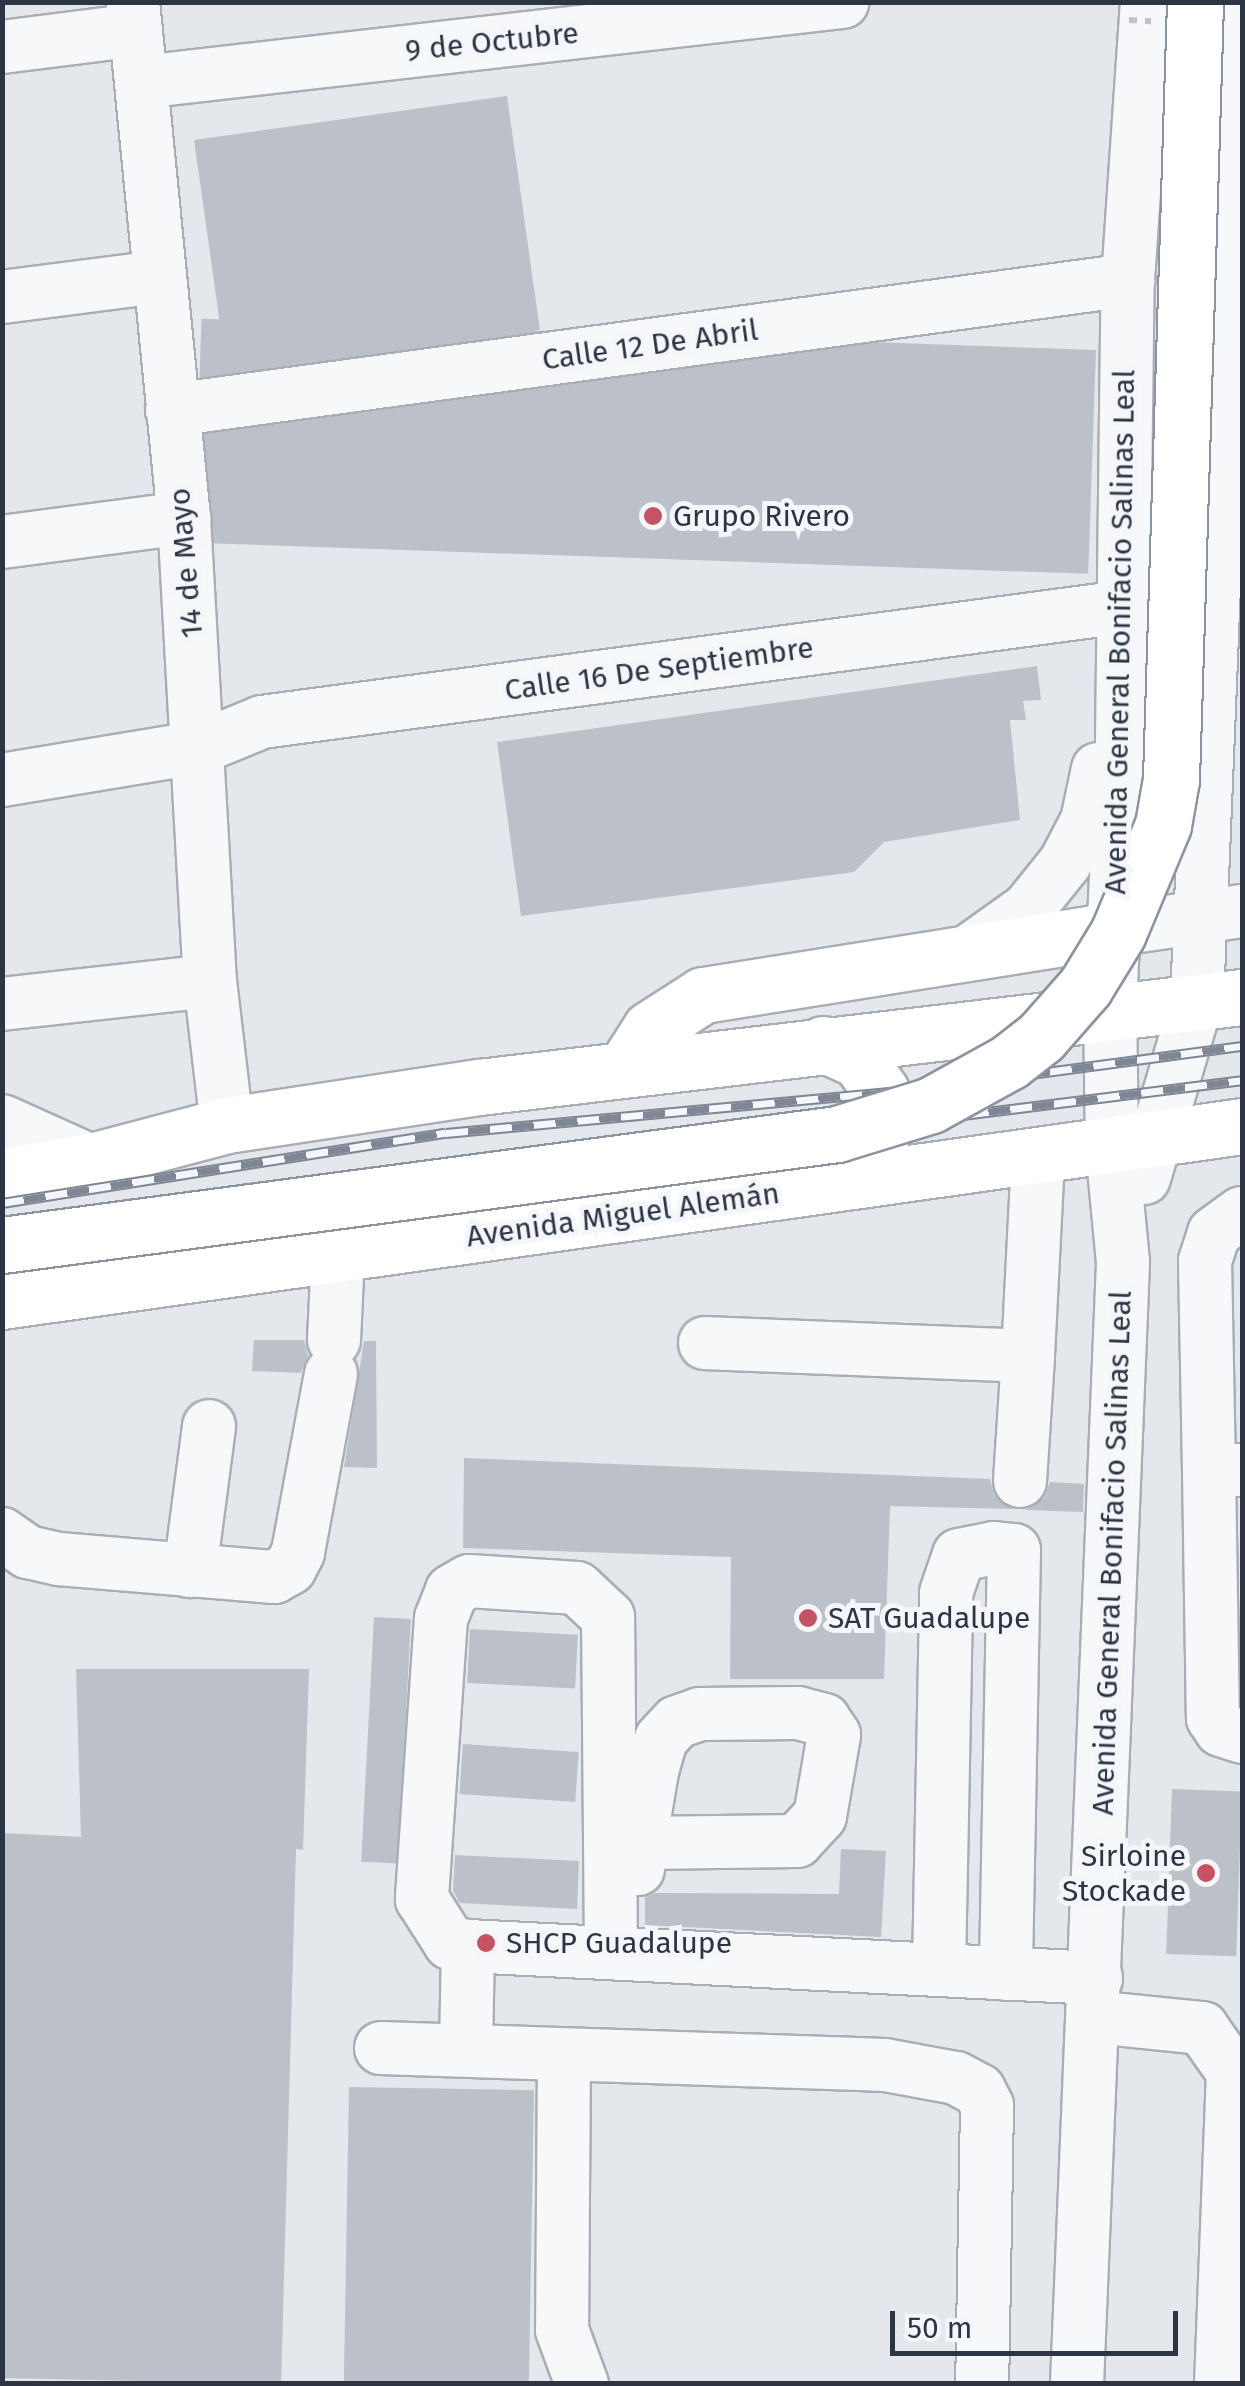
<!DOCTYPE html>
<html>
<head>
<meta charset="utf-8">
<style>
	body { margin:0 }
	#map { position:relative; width:1245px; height:2386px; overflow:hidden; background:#e4e7eb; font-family:"Fira Sans",sans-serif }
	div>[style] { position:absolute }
	.building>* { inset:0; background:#bcc0c8; transform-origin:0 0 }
	.roads { filter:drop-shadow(2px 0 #a9aeb5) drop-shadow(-2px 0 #a9aeb5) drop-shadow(0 2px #a9aeb5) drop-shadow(0 -2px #a9aeb5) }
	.minor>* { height:52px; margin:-26px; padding:0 26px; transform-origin:26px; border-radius:26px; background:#f7f8fa }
	.highway>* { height:55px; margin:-27.5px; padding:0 27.5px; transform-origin:27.5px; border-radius:27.5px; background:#fff }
	.rail>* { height:11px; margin-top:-5.5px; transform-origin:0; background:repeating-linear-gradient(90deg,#f4f6f9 0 22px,#7f8694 0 44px); box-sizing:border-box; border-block:2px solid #7f8694 }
	.path-bridge>* { height:6px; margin-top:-3px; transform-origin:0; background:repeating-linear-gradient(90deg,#bec1c7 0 8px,transparent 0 16px) }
	.bridges { filter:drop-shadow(2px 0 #8d94a1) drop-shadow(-2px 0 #8d94a1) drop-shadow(0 2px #8d94a1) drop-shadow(0 -2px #8d94a1) }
	.highway-bridge>* { height:55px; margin:-27.5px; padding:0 27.5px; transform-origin:27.5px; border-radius:27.5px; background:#fff }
	.dots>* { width:28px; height:28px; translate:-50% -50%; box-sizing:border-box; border:5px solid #f4f6f9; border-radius:50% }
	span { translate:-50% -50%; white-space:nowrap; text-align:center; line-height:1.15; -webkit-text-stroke:10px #f4f6f9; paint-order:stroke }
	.street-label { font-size:30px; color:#2d3443 }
	.poi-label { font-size:30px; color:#2d3443 }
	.left { translate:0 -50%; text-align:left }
	.right { translate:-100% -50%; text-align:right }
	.frame { position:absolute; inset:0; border:5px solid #2d3443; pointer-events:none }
	.scale { position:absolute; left:890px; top:2311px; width:288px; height:45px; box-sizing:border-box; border:5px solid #2d3443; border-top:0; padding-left:12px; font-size:30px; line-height:35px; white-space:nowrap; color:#2d3443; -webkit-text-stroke:8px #f4f6f9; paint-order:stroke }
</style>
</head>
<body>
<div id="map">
	<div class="building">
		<div style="left:507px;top:96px;width:236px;height:316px;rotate:82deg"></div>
		<div style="left:1096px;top:350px;width:224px;height:895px;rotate:92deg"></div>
		<div style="clip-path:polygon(1037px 666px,1041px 700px,1023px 701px,1026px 720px,1010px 720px,1020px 820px,884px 842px,854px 872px,521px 916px,497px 742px)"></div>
		<div style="clip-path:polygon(254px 1340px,304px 1340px,308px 1355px,301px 1373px,252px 1371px)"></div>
		<div style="clip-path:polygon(364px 1341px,376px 1341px,377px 1468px,344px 1467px)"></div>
		<div style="clip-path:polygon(464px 1458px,990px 1479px,994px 1495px,1013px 1509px,890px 1506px,884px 1679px,730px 1679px,731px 1557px,463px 1548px)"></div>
		<div style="clip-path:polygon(1050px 1482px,1084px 1484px,1083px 1512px,1025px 1510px,1044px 1498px)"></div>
		<div style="left:374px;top:1617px;width:37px;height:245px;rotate:3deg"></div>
		<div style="left:470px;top:1629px;width:108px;height:54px;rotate:3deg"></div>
		<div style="clip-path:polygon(76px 1669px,309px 1669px,303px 1850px,296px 1849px,281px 2384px,2px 2378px,2px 1833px,81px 1837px)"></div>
		<div style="left:463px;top:1744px;width:116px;height:50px;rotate:4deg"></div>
		<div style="left:1172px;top:1789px;width:70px;height:165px;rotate:2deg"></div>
		<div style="clip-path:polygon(841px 1849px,886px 1851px,881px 1937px,645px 1925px,645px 1897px,655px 1893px,839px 1894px)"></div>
		<div style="clip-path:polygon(455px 1855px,579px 1861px,577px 1909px,460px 1903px,453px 1891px)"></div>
		<div style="left:349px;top:2087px;width:185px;height:297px;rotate:1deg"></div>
	</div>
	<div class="roads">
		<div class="minor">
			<div style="left:133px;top:2px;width:519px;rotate:84.36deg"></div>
			<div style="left:184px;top:518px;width:464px;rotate:86.8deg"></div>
			<div style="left:210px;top:981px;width:145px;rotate:83.3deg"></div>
			<div style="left:2px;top:47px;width:135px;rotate:-7.2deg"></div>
			<div style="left:142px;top:82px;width:705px;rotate:-6.52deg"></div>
			<div style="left:2px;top:297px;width:157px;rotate:-7.3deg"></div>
			<div style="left:172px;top:410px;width:965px;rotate:-7.74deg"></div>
			<div style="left:2px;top:542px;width:184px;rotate:-7.5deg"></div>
			<div style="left:2px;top:780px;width:202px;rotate:-9.4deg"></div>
			<div style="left:201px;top:747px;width:66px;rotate:-22.3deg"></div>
			<div style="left:262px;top:722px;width:869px;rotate:-7.61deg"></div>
			<div style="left:1112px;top:930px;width:131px;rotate:-8.3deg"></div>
			<div style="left:972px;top:949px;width:69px;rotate:-35.5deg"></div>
			<div style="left:1028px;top:909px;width:59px;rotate:-51.2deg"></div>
			<div style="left:1065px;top:863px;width:47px;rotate:-62.4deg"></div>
			<div style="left:1087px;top:821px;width:53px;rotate:-78.1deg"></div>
			<div style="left:2px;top:1004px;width:209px;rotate:-6.3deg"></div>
			<div style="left:2px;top:1121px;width:98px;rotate:24.2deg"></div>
			<div style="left:1144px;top:1178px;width:186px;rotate:-73.4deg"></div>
			<div style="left:1197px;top:1000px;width:999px;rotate:-87.65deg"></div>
			<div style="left:334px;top:1340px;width:86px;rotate:-87.3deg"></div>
			<div style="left:705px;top:1343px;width:323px;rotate:2.3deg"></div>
			<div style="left:1028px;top:1356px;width:199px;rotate:-87.1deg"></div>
			<div style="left:1209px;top:1470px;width:209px;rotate:-91.1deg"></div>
			<div style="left:1205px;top:1261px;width:29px;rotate:-72deg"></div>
			<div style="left:1214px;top:1233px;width:34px;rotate:-36deg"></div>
			<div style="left:1242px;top:1470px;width:33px;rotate:180deg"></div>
			<div style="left:1209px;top:1470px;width:248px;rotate:89.1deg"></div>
			<div style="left:1213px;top:1718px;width:14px;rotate:56deg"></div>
			<div style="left:1221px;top:1730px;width:22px;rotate:18deg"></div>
			<div style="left:1020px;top:1481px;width:125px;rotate:-86.3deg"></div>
			<div style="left:2px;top:1534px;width:32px;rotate:35deg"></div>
			<div style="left:28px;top:1552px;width:32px;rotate:13deg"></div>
			<div style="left:59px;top:1559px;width:216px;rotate:4.8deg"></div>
			<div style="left:274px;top:1577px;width:18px;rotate:-29deg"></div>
			<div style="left:290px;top:1568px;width:18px;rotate:-63deg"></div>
			<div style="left:298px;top:1552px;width:181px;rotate:-79.5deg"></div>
			<div style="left:190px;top:1571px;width:146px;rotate:-82.5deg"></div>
			<div style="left:638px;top:1869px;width:26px;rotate:-86deg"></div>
			<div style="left:640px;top:1843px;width:73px;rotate:-80.5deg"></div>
			<div style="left:652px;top:1771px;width:33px;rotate:-74deg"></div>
			<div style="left:661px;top:1739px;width:23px;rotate:-47deg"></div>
			<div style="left:677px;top:1722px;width:24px;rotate:-19deg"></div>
			<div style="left:700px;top:1714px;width:98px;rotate:-0.6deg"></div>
			<div style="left:798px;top:1713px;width:27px;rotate:15deg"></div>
			<div style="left:824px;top:1720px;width:18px;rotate:56deg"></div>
			<div style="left:834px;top:1735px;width:82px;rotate:99.8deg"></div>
			<div style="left:820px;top:1816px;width:34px;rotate:133deg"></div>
			<div style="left:797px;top:1841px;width:157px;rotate:179.3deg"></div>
			<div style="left:611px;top:1952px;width:335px;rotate:-90.5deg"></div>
			<div style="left:608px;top:1617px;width:42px;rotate:-136.9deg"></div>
			<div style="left:577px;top:1588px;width:108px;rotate:-176.3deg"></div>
			<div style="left:469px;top:1581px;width:20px;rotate:150deg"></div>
			<div style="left:452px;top:1591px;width:29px;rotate:112deg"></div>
			<div style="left:441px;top:1618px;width:282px;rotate:93.9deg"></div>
			<div style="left:422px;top:1899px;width:52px;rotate:57.5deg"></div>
			<div style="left:450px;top:1943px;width:18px;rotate:9deg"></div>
			<div style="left:468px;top:1946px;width:629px;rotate:2.92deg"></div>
			<div style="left:939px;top:1970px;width:377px;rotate:-88.9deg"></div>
			<div style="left:946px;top:1593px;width:40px;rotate:-71.1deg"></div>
			<div style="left:959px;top:1555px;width:36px;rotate:-11deg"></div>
			<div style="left:994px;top:1548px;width:20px;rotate:6deg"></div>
			<div style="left:1014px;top:1550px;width:424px;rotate:91.1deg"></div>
			<div style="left:1094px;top:2017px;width:109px;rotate:5.8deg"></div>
			<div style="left:1202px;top:2028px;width:54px;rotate:54.8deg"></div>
			<div style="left:1233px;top:2072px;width:312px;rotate:92.2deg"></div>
			<div style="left:381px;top:2048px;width:504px;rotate:1.93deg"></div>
			<div style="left:885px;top:2065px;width:72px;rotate:10.4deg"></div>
			<div style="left:956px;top:2078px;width:26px;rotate:28deg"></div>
			<div style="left:979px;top:2090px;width:18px;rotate:63deg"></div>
			<div style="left:987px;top:2106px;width:278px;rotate:91deg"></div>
			<div style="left:466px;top:2050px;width:104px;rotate:-88.9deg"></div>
			<div style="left:564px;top:2055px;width:275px;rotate:90.4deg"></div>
			<div style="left:562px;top:2330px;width:58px;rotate:69.7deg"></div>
			<div style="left:1077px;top:2384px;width:1123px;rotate:-87.65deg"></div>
			<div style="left:1123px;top:1262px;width:116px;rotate:-95.5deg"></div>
			<div style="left:1112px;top:1147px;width:139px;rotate:-90.8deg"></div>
			<div style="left:1110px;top:1008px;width:268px;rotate:-87.4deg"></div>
			<div style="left:1122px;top:740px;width:460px;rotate:-89.3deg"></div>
			<div style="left:1128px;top:280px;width:279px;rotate:-86.1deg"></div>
		</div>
		<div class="highway">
			<div style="left:823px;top:1044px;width:39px;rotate:24deg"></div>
			<div style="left:859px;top:1060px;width:38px;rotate:55deg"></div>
			<div style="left:881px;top:1091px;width:38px;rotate:85deg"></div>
			<div style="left:884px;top:1129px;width:34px;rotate:114deg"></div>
			<div style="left:625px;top:1068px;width:46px;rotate:-57.3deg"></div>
			<div style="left:650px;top:1029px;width:63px;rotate:-32.7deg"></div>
			<div style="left:703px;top:995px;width:414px;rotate:-9deg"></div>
			<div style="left:2px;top:1176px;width:90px;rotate:-9.6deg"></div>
			<div style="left:91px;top:1161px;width:141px;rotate:-14.8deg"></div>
			<div style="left:227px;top:1125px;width:255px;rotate:-8.6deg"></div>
			<div style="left:479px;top:1087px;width:768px;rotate:-6.73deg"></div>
			<div style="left:2px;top:1301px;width:1252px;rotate:-8.03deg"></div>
		</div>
	</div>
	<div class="rail">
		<div style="left:2px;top:1203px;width:449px;rotate:-9deg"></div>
		<div style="left:446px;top:1133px;width:475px;rotate:-5.3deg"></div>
		<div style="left:919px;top:1089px;width:326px;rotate:-7.6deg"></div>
		<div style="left:2px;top:1232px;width:452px;rotate:-8.6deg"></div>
		<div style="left:449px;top:1164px;width:476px;rotate:-5.3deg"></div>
		<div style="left:923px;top:1120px;width:321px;rotate:-7.1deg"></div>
	</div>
	<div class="path-bridge">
		<div style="left:1129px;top:20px;width:22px;rotate:3deg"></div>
	</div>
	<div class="bridges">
		<div class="highway-bridge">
			<div style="left:2px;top:1245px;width:842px;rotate:-7.57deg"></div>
			<div style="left:837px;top:1134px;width:98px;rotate:-17.1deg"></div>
			<div style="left:931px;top:1105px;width:89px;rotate:-28.9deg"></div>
			<div style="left:1009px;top:1062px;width:41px;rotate:-38deg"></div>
			<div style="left:1041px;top:1037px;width:67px;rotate:-48.7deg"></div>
			<div style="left:1085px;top:987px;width:63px;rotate:-58.6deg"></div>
			<div style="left:1118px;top:933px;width:117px;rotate:-67.4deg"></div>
			<div style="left:1163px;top:825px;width:47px;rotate:-80.1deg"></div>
			<div style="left:1171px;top:779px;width:777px;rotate:-88.23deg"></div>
		</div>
	</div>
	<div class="dots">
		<div style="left:653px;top:516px;background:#c75362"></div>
		<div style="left:808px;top:1618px;background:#c75362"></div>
		<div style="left:1206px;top:1873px;background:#c75362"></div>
		<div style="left:486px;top:1943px;background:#c75362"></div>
	</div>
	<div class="street-label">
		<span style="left:492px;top:42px;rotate:-6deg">9 de Octubre</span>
		<span style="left:650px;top:345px;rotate:-8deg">Calle 12 De Abril</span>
		<span style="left:186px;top:563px;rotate:-95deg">14 de Mayo</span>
		<span style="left:1120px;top:632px;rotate:-89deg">Avenida General Bonifacio Salinas Leal</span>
		<span style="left:659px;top:669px;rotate:-8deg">Calle 16 De Septiembre</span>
		<span style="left:623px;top:1215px;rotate:-8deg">Avenida Miguel Alemán</span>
		<span style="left:1112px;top:1553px;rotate:-88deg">Avenida General Bonifacio Salinas Leal</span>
	</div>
	<div class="poi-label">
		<span class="left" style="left:673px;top:516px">Grupo Rivero</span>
		<span class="left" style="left:828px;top:1618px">SAT Guadalupe</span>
		<span class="right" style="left:1186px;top:1873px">Sirloine<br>Stockade</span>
		<span class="left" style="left:506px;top:1943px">SHCP Guadalupe</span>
	</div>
	<div class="frame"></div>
	<div class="scale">50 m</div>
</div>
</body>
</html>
